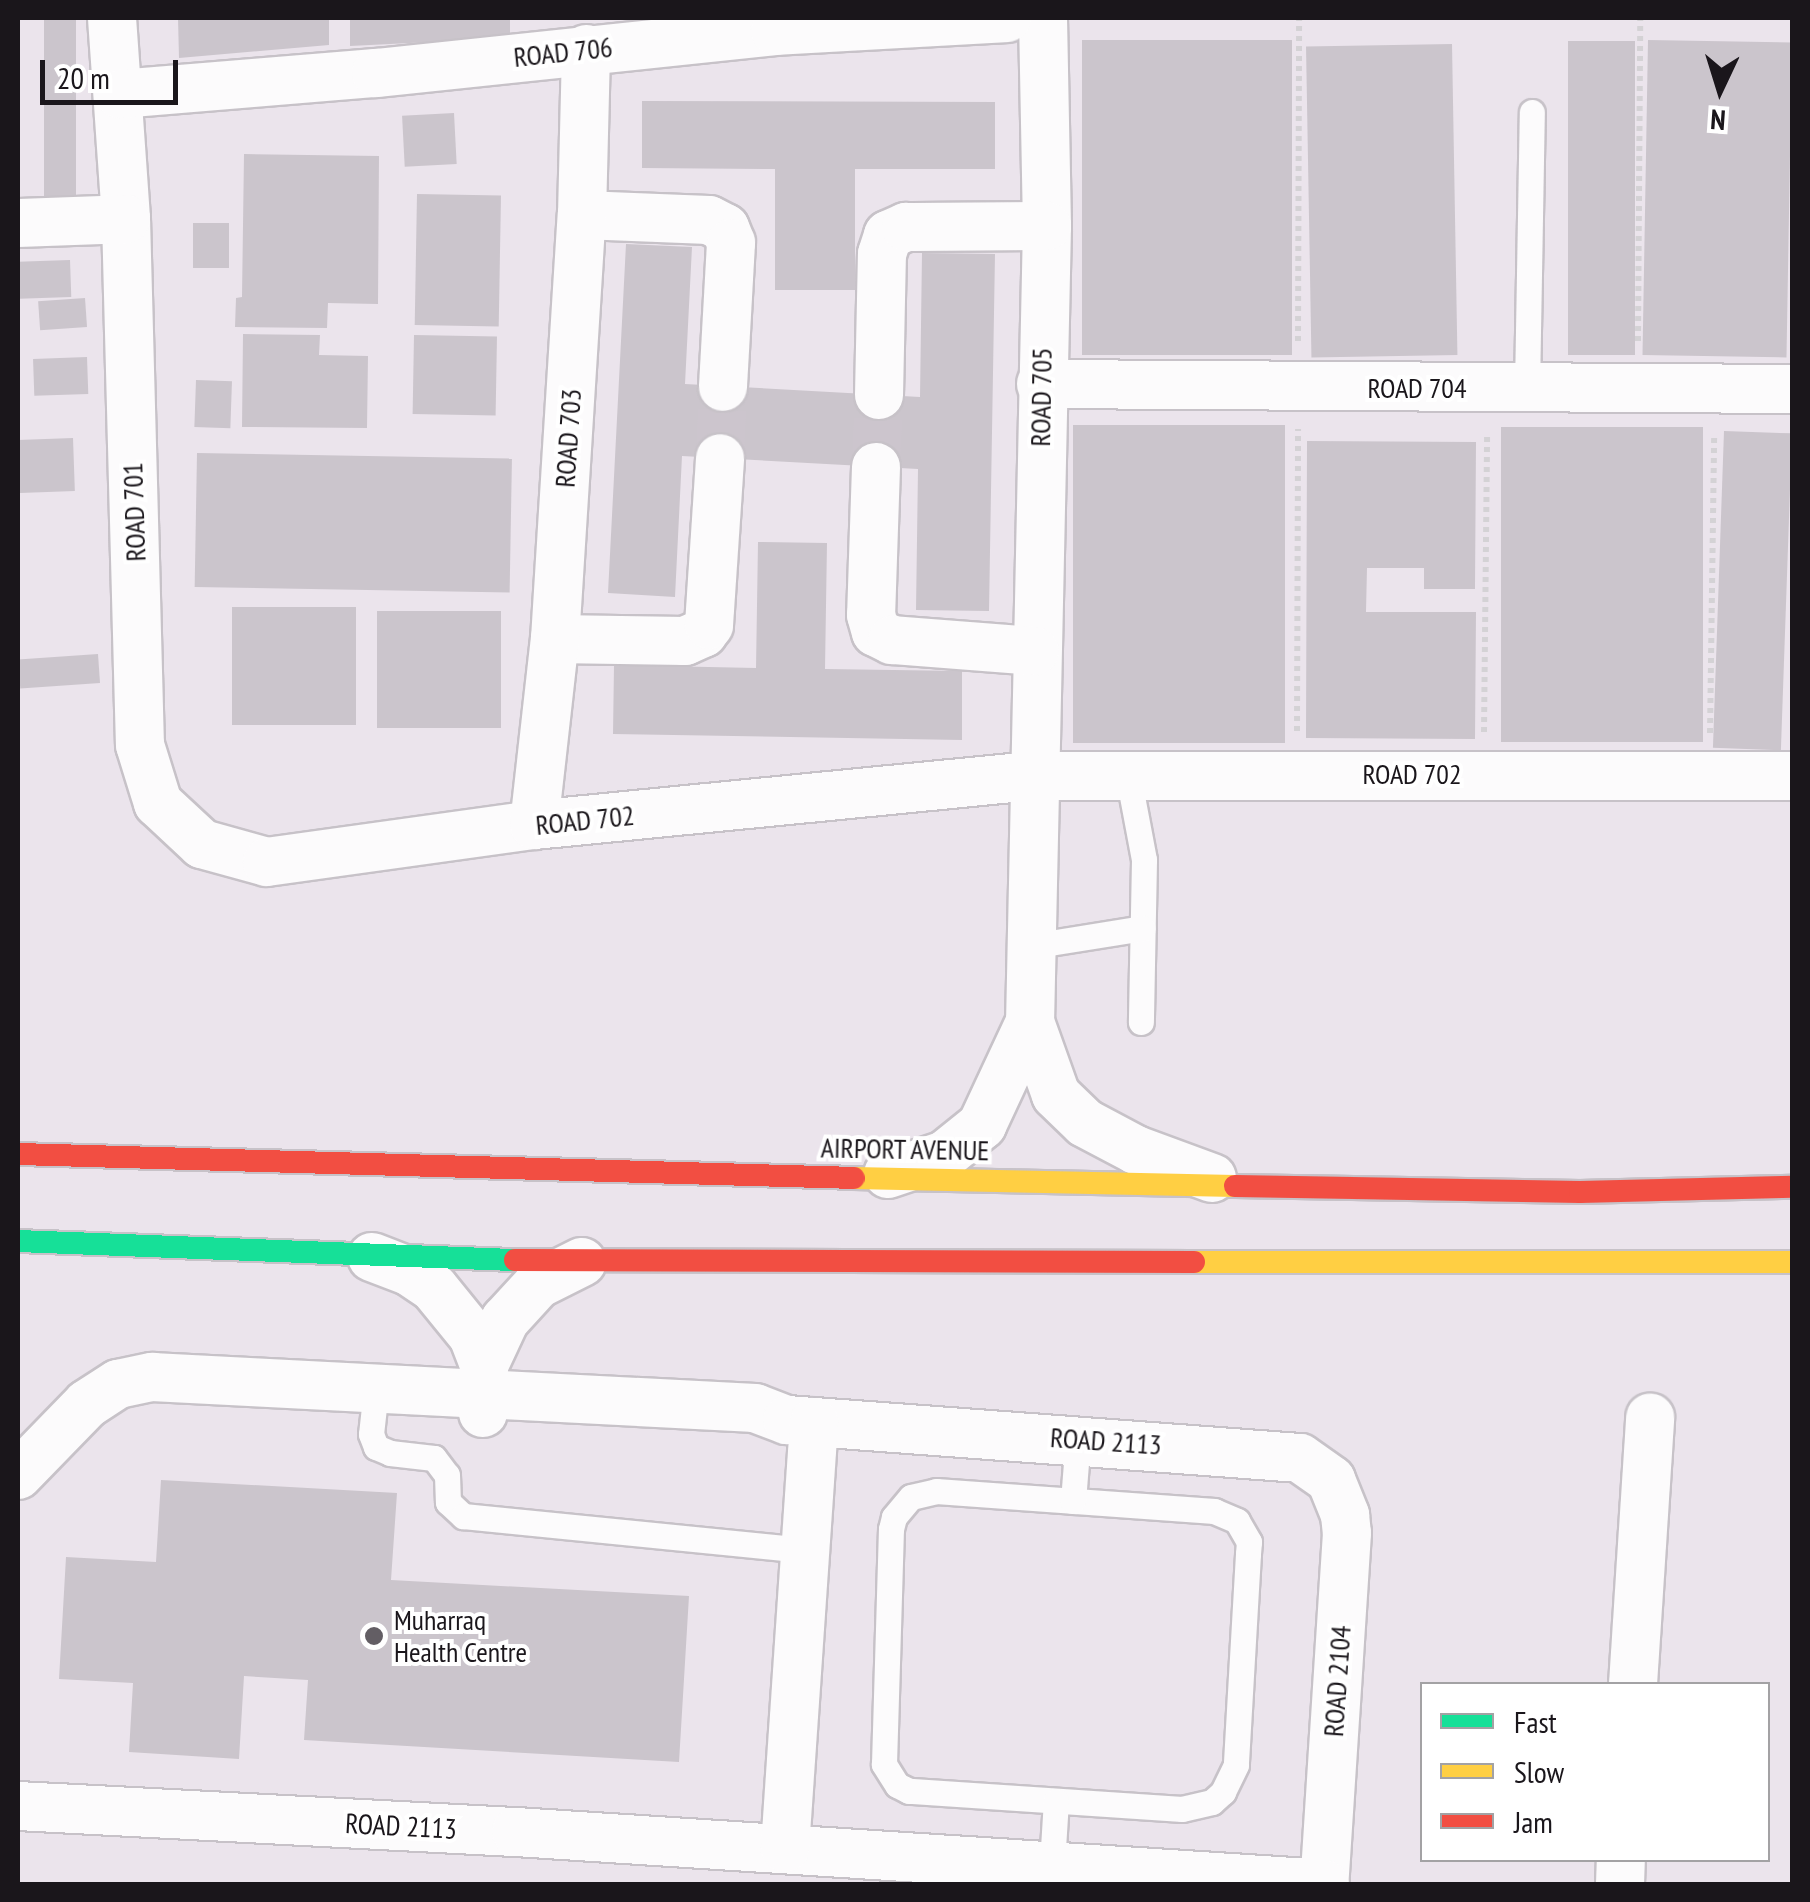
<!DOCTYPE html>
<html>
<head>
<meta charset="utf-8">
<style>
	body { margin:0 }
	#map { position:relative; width:1810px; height:1902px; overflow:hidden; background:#ebe4ec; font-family:"PT Sans Narrow",sans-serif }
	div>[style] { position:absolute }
	.building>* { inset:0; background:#cbc5cc; transform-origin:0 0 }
	.street-tunnel>* { height:48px; margin-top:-24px; transform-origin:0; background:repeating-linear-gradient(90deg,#ccc5cd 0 48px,transparent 0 72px) }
	.path>* { height:6px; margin-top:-3px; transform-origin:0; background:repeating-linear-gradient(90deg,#d4d2d5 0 5px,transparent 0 10px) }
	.roads { filter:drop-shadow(2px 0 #c7c2c8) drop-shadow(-2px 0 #c7c2c8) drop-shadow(0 2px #c7c2c8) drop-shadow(0 -2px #c7c2c8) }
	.lane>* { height:25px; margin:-12.5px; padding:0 12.5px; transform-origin:12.5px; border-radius:12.5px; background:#fcfbfc }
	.street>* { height:48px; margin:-24px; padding:0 24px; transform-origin:24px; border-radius:24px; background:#fcfbfc }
	.fast>* { height:22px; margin:-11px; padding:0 11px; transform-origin:11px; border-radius:11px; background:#16e098 }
	.slow>* { height:22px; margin:-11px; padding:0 11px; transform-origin:11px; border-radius:11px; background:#ffcf43 }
	.jam>* { height:22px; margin:-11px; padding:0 11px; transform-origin:11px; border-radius:11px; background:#f24e42 }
	.dots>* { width:28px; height:28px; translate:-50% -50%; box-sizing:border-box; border:5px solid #fff; border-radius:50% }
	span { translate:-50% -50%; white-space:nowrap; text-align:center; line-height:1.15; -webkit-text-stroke:8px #fff; paint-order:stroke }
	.street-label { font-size:28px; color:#1a161b }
	.poi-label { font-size:28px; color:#1a161b }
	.left { translate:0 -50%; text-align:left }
	.frame { position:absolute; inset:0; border:20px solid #1a161b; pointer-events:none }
	.legend { position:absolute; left:1420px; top:1682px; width:350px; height:180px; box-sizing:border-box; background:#fff; border:2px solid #a3a2a4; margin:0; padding:12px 18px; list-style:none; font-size:30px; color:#1a161b }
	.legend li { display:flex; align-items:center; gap:20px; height:50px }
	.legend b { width:50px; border:2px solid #a3a2a4 }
	.north { position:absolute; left:1670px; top:40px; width:100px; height:100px; -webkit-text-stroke:8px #fff; paint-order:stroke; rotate:184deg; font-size:28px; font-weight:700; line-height:40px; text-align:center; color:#1a161b }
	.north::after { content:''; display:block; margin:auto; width:35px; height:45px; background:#1a161b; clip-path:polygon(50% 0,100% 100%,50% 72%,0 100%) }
	.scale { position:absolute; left:40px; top:60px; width:138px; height:45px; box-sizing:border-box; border:5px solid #1a161b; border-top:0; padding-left:12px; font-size:30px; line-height:35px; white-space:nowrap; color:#1a161b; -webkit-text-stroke:8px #fff; paint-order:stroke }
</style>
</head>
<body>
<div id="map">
	<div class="building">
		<div style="left:44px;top:18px;width:32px;height:183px"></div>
		<div style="clip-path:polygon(178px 18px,329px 18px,329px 45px,179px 58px)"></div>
		<div style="clip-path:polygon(350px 18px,510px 18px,510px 38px,350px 46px)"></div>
		<div style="left:1082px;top:40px;width:210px;height:315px"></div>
		<div style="left:1648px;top:40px;width:144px;height:315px;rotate:1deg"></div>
		<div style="left:1568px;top:41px;width:67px;height:314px"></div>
		<div style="left:1452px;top:44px;width:311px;height:146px;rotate:89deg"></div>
		<div style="clip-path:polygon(642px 101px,995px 102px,995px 169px,855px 169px,855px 290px,775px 290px,775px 169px,642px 168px)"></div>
		<div style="left:454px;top:113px;width:51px;height:52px;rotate:87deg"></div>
		<div style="clip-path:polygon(244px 154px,379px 156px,378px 304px,328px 303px,327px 328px,235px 327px,236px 298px,242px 297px)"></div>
		<div style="left:417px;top:194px;width:84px;height:131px;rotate:1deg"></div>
		<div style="left:193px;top:223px;width:36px;height:45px"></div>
		<div style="clip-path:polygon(626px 244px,692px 247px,685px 384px,920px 397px,922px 253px,995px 254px,989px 611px,916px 610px,918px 469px,682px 456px,675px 597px,608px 593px)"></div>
		<div style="left:70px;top:260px;width:37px;height:52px;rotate:88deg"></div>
		<div style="left:85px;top:298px;width:29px;height:47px;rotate:86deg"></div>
		<div style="clip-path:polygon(243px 334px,320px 335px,319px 355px,368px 356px,367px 428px,242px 427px)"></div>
		<div style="left:414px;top:335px;width:83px;height:79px;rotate:1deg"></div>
		<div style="left:87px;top:357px;width:37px;height:54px;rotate:88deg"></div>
		<div style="left:196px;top:380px;width:36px;height:47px;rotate:2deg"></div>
		<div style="left:1285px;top:425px;width:318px;height:212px;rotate:90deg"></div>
		<div style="left:1501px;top:427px;width:202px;height:315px"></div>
		<div style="left:1724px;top:431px;width:68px;height:317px;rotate:2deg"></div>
		<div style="left:73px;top:438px;width:53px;height:55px;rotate:88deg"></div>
		<div style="clip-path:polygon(1307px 441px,1476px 442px,1475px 589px,1424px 589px,1424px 568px,1367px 568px,1366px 612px,1476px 612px,1475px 739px,1306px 738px)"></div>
		<div style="left:197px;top:453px;width:315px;height:134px;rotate:1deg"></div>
		<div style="clip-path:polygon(758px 542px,827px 543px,825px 669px,962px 671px,962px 740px,613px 734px,614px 665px,756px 668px)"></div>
		<div style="left:232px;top:607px;width:124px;height:118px"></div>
		<div style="left:377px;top:611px;width:124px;height:117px"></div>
		<div style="left:98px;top:654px;width:29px;height:80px;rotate:86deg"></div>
		<div style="clip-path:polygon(161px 1480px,397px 1493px,391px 1580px,689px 1596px,679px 1762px,304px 1740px,308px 1680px,244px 1676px,239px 1759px,129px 1752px,133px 1683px,59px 1679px,66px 1557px,156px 1562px)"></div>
	</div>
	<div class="street-tunnel">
		<div style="left:720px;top:458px;width:71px;rotate:-87.6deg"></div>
		<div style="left:876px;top:467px;width:72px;rotate:-87.6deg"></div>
	</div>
	<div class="path">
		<div style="left:1298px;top:341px;width:323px;rotate:-89.8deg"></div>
		<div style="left:1638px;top:341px;width:323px;rotate:-89.6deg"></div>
		<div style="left:1297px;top:731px;width:302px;rotate:-89.8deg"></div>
		<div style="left:1484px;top:732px;width:298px;rotate:-89.4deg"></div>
		<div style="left:1710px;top:733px;width:297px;rotate:-89.2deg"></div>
	</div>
	<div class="roads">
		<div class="lane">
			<div style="left:1527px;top:389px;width:277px;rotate:-89deg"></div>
			<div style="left:1128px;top:775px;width:86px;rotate:79.3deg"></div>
			<div style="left:1144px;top:860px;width:162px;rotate:91.1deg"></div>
			<div style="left:1031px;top:946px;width:113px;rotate:-9.1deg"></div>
			<div style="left:376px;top:1389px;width:45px;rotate:96.3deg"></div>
			<div style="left:371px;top:1434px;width:14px;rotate:69deg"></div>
			<div style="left:376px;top:1447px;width:15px;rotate:23deg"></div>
			<div style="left:390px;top:1453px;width:44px;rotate:6.5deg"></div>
			<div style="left:434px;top:1458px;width:21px;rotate:53deg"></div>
			<div style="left:447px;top:1475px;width:27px;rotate:88deg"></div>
			<div style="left:448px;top:1502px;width:21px;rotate:43deg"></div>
			<div style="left:463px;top:1516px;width:343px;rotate:5.7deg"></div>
			<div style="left:936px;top:1491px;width:279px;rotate:4.1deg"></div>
			<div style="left:1214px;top:1511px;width:25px;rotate:23deg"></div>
			<div style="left:1237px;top:1521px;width:24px;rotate:60deg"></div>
			<div style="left:1249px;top:1542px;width:12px;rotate:95deg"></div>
			<div style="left:1248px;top:1554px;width:211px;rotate:93.3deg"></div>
			<div style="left:1236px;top:1765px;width:30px;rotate:116deg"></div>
			<div style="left:1223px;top:1792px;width:15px;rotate:138deg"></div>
			<div style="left:1212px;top:1802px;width:31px;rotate:167deg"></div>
			<div style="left:1182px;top:1809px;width:274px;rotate:-176.2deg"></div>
			<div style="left:909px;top:1791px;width:13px;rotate:-153deg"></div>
			<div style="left:897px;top:1785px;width:25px;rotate:-122deg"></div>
			<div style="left:884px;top:1764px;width:235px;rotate:-88.3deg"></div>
			<div style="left:891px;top:1529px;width:12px;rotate:-76deg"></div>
			<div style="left:894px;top:1517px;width:26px;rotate:-50deg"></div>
			<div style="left:911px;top:1497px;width:26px;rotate:-13deg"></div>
			<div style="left:1073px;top:1501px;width:63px;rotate:-85.5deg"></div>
			<div style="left:1052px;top:1864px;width:63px;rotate:-86.4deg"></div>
		</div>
		<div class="street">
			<div style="left:112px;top:18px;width:201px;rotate:86deg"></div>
			<div style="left:126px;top:219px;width:526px;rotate:88.48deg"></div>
			<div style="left:140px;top:745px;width:61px;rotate:72.8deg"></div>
			<div style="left:158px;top:803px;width:60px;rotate:43deg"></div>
			<div style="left:202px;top:844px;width:67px;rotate:15.5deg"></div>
			<div style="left:267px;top:862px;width:270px;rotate:-7.9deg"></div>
			<div style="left:534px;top:825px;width:500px;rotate:-5.62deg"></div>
			<div style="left:1032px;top:776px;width:760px"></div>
			<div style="left:1043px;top:18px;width:208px;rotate:88.9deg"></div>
			<div style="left:1047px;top:226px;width:796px;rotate:91.22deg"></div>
			<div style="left:1030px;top:1022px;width:77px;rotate:70.4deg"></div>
			<div style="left:1056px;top:1095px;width:40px;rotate:44deg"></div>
			<div style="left:1085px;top:1123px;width:58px;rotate:27.9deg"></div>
			<div style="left:1136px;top:1150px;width:81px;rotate:20.2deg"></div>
			<div style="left:119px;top:94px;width:258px;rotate:-4.7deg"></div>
			<div style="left:376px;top:73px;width:401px;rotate:-6deg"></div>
			<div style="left:775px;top:31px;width:232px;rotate:-3.2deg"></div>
			<div style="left:582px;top:215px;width:127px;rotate:2.3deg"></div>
			<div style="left:709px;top:220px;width:18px;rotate:27deg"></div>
			<div style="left:725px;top:228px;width:16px;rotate:68deg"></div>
			<div style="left:731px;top:243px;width:144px;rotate:93.2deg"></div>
			<div style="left:18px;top:223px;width:108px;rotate:-2.1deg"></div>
			<div style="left:1041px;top:384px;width:751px;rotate:0.38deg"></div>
			<div style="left:879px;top:395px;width:141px;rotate:-88.8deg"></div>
			<div style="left:882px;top:254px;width:20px;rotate:-72deg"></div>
			<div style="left:888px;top:235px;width:20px;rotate:-24deg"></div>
			<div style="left:906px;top:227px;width:141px;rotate:-0.4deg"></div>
			<div style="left:876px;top:467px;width:148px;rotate:91.9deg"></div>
			<div style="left:871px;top:615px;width:18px;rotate:74deg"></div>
			<div style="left:876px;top:632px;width:18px;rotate:27deg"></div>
			<div style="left:892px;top:640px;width:143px;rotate:4.4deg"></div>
			<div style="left:555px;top:639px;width:130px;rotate:0.9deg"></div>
			<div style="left:685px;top:641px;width:20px;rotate:-24deg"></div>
			<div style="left:703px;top:633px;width:10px;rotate:-53deg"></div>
			<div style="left:709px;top:625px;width:167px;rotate:-86.2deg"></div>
			<div style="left:534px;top:825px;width:187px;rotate:-83.6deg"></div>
			<div style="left:555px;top:639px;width:425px;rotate:-86.4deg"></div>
			<div style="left:582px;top:215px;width:166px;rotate:-88.6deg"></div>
			<div style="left:888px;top:1174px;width:60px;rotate:-18.4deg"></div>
			<div style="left:945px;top:1155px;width:48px;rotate:-39deg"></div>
			<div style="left:982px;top:1125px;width:114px;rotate:-65deg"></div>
			<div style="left:372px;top:1257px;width:40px;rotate:21deg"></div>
			<div style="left:409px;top:1271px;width:30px;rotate:34deg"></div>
			<div style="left:434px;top:1288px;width:62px;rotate:50.9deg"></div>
			<div style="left:473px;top:1336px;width:31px;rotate:69deg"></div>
			<div style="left:483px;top:1413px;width:48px;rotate:-88.8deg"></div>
			<div style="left:484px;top:1365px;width:50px;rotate:-65deg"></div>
			<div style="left:505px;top:1320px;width:49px;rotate:-47.5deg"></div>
			<div style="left:538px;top:1284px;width:49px;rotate:-26.6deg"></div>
			<div style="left:18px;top:1475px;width:99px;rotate:-45.8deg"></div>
			<div style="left:87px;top:1404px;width:37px;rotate:-33deg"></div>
			<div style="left:118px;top:1384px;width:35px;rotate:-12deg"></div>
			<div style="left:152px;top:1377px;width:604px;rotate:2.94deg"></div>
			<div style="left:755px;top:1408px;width:34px;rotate:21deg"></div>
			<div style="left:787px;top:1420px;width:514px;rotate:4.24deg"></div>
			<div style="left:1300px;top:1458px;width:38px;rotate:35deg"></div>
			<div style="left:1331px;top:1480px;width:38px;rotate:68deg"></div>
			<div style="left:1345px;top:1515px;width:18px;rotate:84deg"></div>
			<div style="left:1347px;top:1533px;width:352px;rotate:93.7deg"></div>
			<div style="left:1633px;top:1684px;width:267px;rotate:-86.3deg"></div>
			<div style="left:18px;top:1806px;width:499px;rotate:3deg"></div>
			<div style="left:516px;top:1832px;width:810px;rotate:3.68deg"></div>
			<div style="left:785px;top:1848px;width:427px;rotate:-86.1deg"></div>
			<div style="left:1620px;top:1884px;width:24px;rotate:-88deg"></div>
		</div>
		<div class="fast">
			<div style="left:18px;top:1241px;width:497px;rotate:2.2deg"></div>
		</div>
		<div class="slow">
			<div style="left:854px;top:1178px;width:381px;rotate:1.2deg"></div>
			<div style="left:1194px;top:1262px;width:598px"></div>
		</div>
		<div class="jam">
			<div style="left:18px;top:1154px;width:836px;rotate:1.64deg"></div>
			<div style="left:1235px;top:1186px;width:345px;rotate:1deg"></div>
			<div style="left:1580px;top:1192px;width:212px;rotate:-1.4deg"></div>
			<div style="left:515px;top:1260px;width:679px;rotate:0.17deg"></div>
		</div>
	</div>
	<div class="dots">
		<div style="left:374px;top:1636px;background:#635e64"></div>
	</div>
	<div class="street-label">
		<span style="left:563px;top:52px;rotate:-6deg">ROAD 706</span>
		<span style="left:1417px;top:388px">ROAD 704</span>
		<span style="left:1041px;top:397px;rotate:-89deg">ROAD 705</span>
		<span style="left:568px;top:438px;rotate:-86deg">ROAD 703</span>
		<span style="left:134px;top:512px;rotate:-92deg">ROAD 701</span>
		<span style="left:1412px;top:774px">ROAD 702</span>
		<span style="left:585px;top:820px;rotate:-6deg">ROAD 702</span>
		<span style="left:905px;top:1149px;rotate:1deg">AIRPORT AVENUE</span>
		<span style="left:1106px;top:1441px;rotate:4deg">ROAD 2113</span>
		<span style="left:1337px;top:1681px;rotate:-86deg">ROAD 2104</span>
		<span style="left:401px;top:1826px;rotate:3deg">ROAD 2113</span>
	</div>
	<div class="poi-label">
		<span class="left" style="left:394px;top:1636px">Muharraq<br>Health Centre</span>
	</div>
	<div class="frame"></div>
	<ul class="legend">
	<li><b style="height:12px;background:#16e098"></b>Fast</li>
	<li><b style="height:12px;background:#ffcf43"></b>Slow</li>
	<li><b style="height:12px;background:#f24e42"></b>Jam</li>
	</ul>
	<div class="north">N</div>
	<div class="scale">20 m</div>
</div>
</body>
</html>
